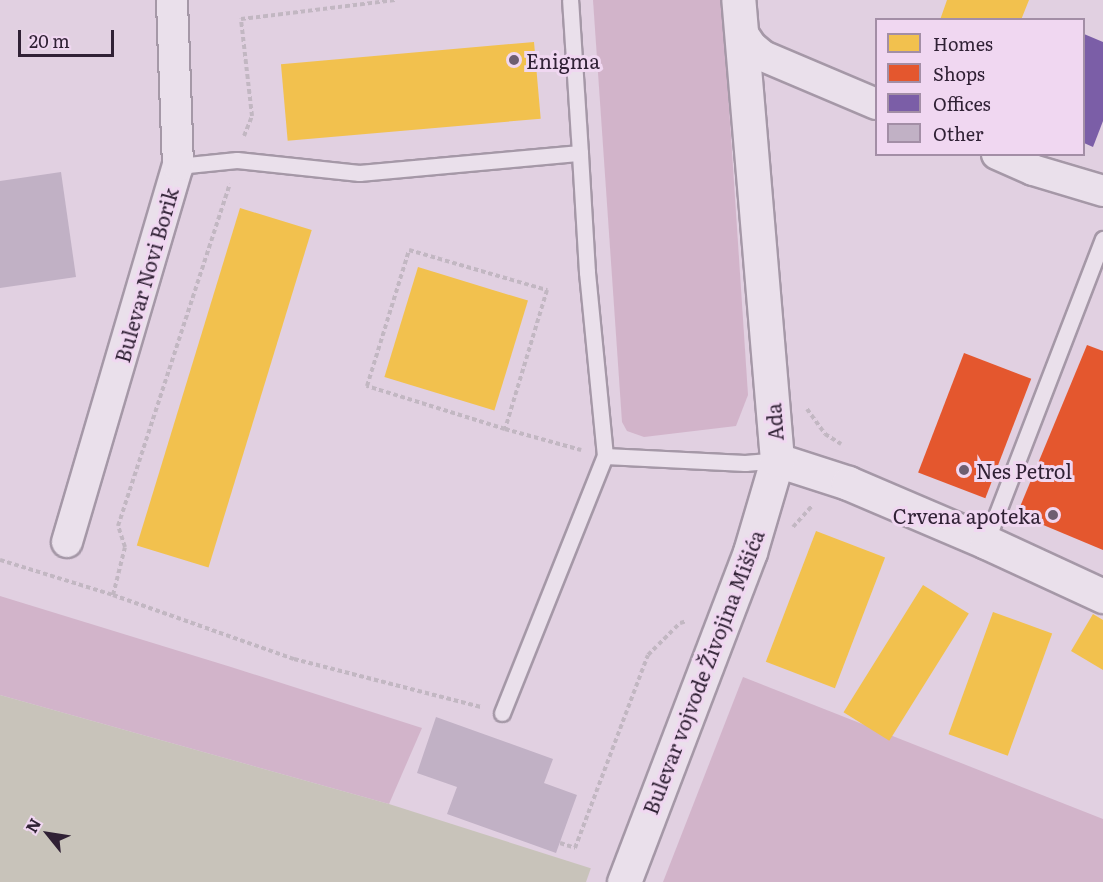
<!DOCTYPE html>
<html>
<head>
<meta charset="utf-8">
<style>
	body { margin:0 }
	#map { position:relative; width:1103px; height:882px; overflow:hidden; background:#e1d0e1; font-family:Literata,serif }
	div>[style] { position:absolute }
	.green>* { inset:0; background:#d2b4ca }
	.water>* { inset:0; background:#c8c3ba }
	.pier>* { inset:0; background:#e1d0e1 }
	.homes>* { inset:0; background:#f2c14e; transform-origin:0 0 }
	.shops>* { inset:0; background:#e4572e; transform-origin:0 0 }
	.offices>* { inset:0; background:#7b5ea7 }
	.building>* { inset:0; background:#c1b1c5 }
	.path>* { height:4px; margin-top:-2px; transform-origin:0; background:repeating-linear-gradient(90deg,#c2b7c2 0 4.5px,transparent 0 7.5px) }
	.roads { filter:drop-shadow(2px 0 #a598a7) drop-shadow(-2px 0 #a598a7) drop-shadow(0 2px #a598a7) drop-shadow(0 -2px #a598a7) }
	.service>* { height:15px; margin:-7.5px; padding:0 7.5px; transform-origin:7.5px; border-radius:7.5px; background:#eae0eb }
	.minor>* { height:30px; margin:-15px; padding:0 15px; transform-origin:15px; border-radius:15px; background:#eae0eb }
	.tertiary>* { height:33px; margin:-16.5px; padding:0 16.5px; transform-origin:16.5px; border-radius:16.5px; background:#eae0eb }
	.dots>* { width:16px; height:16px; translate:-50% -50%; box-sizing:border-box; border:3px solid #f0d7f1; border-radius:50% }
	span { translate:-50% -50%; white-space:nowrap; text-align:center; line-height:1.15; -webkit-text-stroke:6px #f0d7f1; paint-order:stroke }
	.poi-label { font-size:20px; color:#302135 }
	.left { translate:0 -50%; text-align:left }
	.right { translate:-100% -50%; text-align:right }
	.street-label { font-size:20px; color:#302135 }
	.legend { position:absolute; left:875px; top:18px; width:210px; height:138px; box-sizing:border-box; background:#f0d7f1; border:2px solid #a38ea6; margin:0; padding:8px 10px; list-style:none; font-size:18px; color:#302135 }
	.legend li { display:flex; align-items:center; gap:12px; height:30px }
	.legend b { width:30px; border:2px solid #a38ea6 }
	.north { position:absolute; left:18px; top:804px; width:60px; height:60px; -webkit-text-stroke:4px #f0d7f1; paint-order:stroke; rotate:300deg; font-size:16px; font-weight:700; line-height:24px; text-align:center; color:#302135 }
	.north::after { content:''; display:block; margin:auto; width:21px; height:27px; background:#302135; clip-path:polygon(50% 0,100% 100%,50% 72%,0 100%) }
	.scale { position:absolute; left:18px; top:30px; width:96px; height:27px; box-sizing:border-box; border:3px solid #302135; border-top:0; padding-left:8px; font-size:18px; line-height:21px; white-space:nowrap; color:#302135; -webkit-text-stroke:4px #f0d7f1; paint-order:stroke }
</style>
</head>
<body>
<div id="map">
	<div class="green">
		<div style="clip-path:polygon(593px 0,722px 0,748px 395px,736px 426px,644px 437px,627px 431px,622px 422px)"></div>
		<div style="clip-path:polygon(0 596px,231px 667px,422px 728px,389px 804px,0 695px)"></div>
		<div style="clip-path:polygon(743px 677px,1103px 819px,1103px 882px,663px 882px)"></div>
	</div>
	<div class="water">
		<div style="clip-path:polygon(0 695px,389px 804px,634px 882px,0 882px)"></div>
	</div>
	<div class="pier">
		<div style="clip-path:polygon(592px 865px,635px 879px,637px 882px,586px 882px)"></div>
	</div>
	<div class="homes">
		<div style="clip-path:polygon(947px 0,1029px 0,1021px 20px,940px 20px)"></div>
		<div style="left:534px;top:42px;width:77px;height:254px;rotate:85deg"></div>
		<div style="left:240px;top:208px;width:75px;height:353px;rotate:17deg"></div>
		<div style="left:418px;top:267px;width:115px;height:115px;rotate:17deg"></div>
		<div style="left:816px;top:531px;width:74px;height:140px;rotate:21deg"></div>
		<div style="left:923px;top:585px;width:54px;height:150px;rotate:32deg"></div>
		<div style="left:993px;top:612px;width:63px;height:130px;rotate:20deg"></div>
		<div style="clip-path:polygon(1093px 614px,1103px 620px,1103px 670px,1071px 651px)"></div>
	</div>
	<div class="shops">
		<div style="clip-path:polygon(1087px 345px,1103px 351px,1103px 550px,1017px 514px)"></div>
		<div style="left:964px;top:353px;width:72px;height:128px;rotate:21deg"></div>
	</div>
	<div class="offices">
		<div style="clip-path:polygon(1084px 34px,1103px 42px,1103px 121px,1093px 147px,1084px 143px)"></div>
	</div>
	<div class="building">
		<div style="clip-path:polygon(61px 172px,76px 277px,0 288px,0 181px)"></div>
		<div style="clip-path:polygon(436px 717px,553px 759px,544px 783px,577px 795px,556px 853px,447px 814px,457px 787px,417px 773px)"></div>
	</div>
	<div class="path">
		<div style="left:244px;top:136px;width:22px;rotate:-68deg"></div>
		<div style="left:252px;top:116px;width:98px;rotate:-96.5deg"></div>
		<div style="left:241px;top:19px;width:155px;rotate:-7deg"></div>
		<div style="left:807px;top:409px;width:31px;rotate:54deg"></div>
		<div style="left:825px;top:434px;width:19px;rotate:32deg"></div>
		<div style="left:505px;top:429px;width:145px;rotate:-162.7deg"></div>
		<div style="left:367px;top:386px;width:142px;rotate:-72.8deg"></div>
		<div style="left:409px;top:250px;width:144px;rotate:16.2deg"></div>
		<div style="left:547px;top:290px;width:145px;rotate:106.8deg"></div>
		<div style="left:505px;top:429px;width:79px;rotate:15.4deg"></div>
		<div style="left:793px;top:527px;width:28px;rotate:-48deg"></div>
		<div style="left:0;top:560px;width:118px;rotate:17.2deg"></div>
		<div style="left:113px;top:595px;width:192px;rotate:19.5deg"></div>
		<div style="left:294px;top:659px;width:193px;rotate:14.4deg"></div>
		<div style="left:113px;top:595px;width:49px;rotate:-76deg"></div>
		<div style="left:125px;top:547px;width:22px;rotate:-108deg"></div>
		<div style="left:118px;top:526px;width:360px;rotate:-71.9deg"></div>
		<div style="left:560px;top:843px;width:16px;rotate:18deg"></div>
		<div style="left:575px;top:848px;width:206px;rotate:-69.3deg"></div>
		<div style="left:648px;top:655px;width:45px;rotate:-45deg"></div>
		<div style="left:680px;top:623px;width:7px;rotate:-16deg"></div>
	</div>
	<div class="roads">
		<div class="service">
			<div style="left:178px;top:166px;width:59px;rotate:-5.8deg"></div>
			<div style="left:237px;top:160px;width:123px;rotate:6.1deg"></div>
			<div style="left:359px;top:173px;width:222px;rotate:-5.2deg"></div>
			<div style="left:580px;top:153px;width:153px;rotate:-93.7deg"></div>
			<div style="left:605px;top:456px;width:140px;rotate:2.9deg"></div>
			<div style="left:745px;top:463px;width:32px;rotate:-5deg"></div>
			<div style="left:986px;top:542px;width:325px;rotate:-68.9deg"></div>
			<div style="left:502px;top:713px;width:277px;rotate:-68.2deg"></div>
			<div style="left:605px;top:456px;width:185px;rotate:-95.6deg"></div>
			<div style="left:587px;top:272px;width:119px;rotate:-93.4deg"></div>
		</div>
		<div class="minor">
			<div style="left:741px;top:31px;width:18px;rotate:56deg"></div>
			<div style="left:751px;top:46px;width:16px;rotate:40deg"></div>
			<div style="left:763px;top:56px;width:123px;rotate:23deg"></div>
			<div style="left:997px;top:154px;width:39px;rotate:24deg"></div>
			<div style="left:1033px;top:170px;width:73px;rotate:16.7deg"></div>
			<div style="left:67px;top:542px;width:392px;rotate:-73.6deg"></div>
			<div style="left:178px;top:166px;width:166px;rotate:-92.1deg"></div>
		</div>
		<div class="tertiary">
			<div style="left:777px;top:460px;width:75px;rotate:17.9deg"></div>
			<div style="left:848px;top:483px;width:150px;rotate:23.1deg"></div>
			<div style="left:986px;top:542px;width:129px;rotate:24.8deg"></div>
			<div style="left:624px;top:882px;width:353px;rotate:-69.1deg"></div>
			<div style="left:750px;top:552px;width:96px;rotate:-73.6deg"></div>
			<div style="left:777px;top:460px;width:462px;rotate:-94.8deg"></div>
		</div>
	</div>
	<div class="dots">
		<div style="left:514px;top:60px;background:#6e5e71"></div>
		<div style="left:964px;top:470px;background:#6e5e71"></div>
		<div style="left:1053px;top:515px;background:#6e5e71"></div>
	</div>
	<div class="poi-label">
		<span class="left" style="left:526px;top:60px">Enigma</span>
		<span class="left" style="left:976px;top:470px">Nes Petrol</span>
		<span class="right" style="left:1041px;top:515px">Crvena apoteka</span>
	</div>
	<div class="street-label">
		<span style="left:146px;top:275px;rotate:-74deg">Bulevar Novi Borik</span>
		<span style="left:774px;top:422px;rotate:-94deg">Ada</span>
		<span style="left:703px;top:672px;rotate:-69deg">Bulevar vojvode Živojina Mišića</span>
	</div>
	<ul class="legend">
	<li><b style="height:16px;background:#f2c14e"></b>Homes</li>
	<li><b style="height:16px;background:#e4572e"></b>Shops</li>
	<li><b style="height:16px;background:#7b5ea7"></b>Offices</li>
	<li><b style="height:16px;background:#c1b1c5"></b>Other</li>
	</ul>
	<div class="north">N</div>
	<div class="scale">20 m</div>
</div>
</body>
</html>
